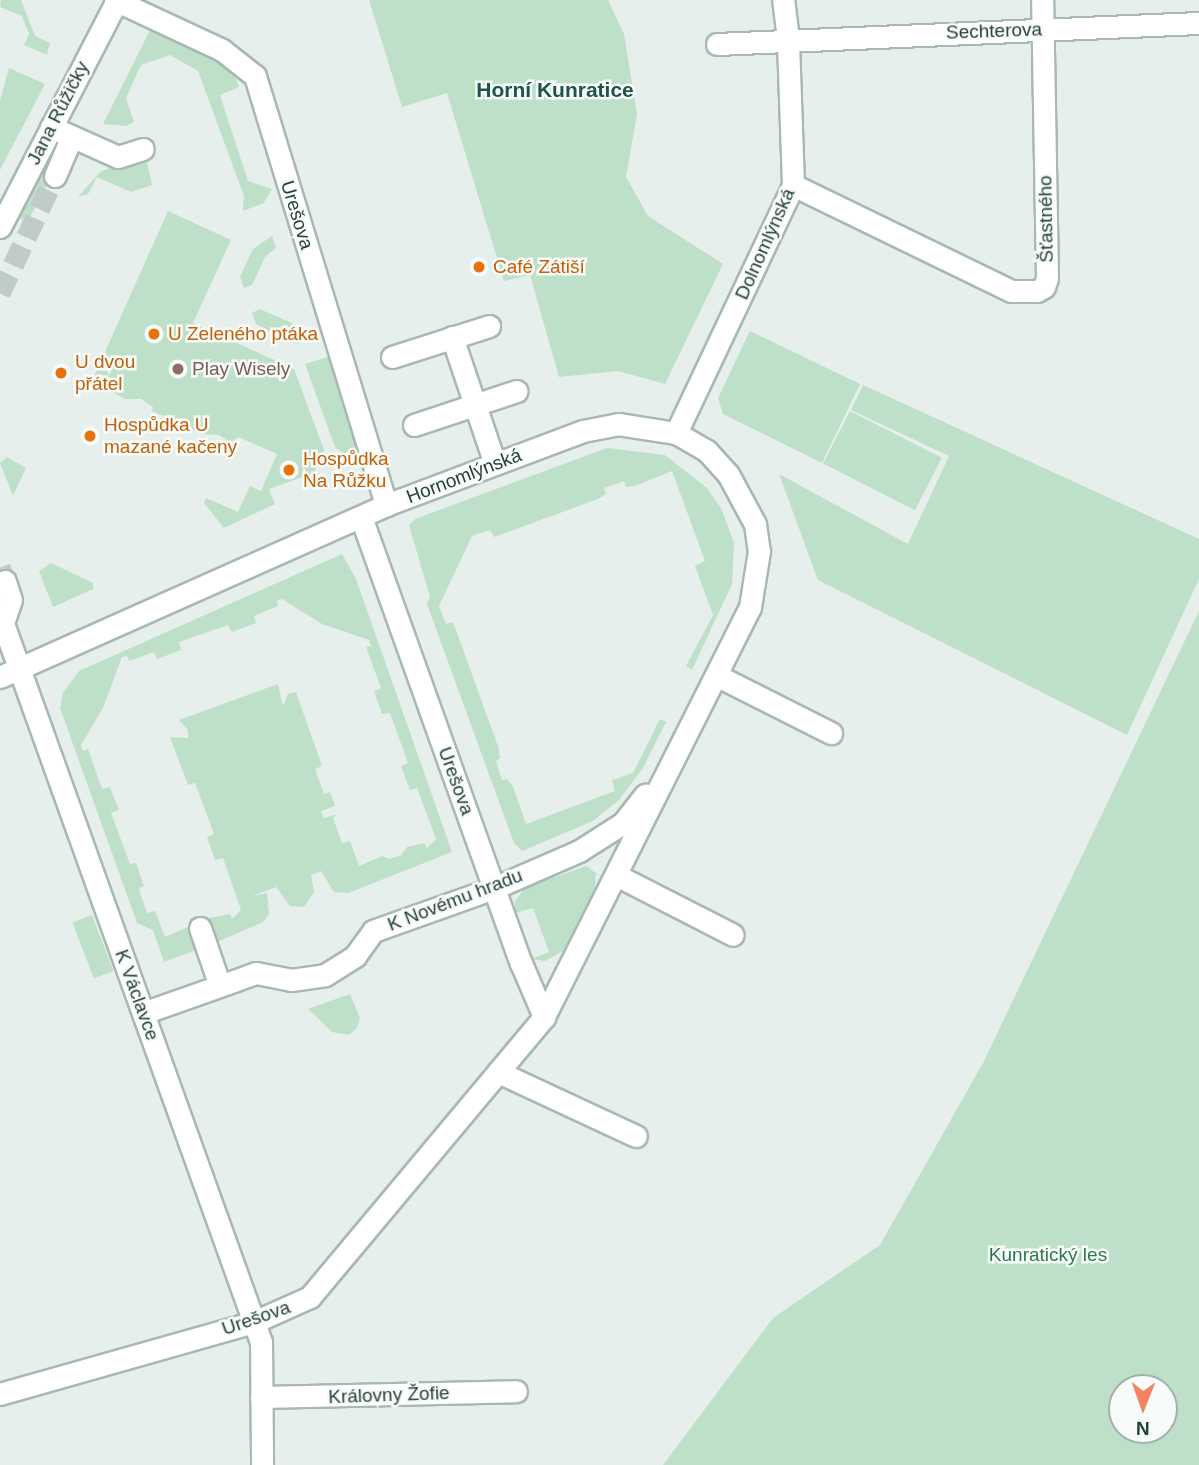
<!DOCTYPE html>
<html>
<head>
<meta charset="utf-8">
<style>
	body { margin:0 }
	#map { position:relative; width:1199px; height:1465px; overflow:hidden; background:#e6efeb; font-family:Arial,sans-serif }
	div>[style] { position:absolute }
	.green>* { inset:0; background:#bfe0c8; transform-origin:0 0 }
	.minor-tunnel>* { height:21px; margin-top:-10.5px; transform-origin:0; background:repeating-linear-gradient(90deg,#bfccc8 0 21px,transparent 0 31px) }
	.roads { filter:drop-shadow(2px 0 #a8b8b2) drop-shadow(-2px 0 #a8b8b2) drop-shadow(0 2px #a8b8b2) drop-shadow(0 -2px #a8b8b2) }
	.minor>* { height:21px; margin:-10.5px; padding:0 10.5px; transform-origin:10.5px; border-radius:10.5px; background:#fff }
	.dots>* { width:19px; height:19px; translate:-50% -50%; box-sizing:border-box; border:4px solid #f7fbf9; border-radius:50% }
	span { translate:-50% -50%; white-space:nowrap; text-align:center; line-height:1.15; -webkit-text-stroke:5px #f7fbf9; paint-order:stroke }
	.street-label { font-size:19px; color:#24423a }
	.food-label { font-size:19px; color:#c56008 }
	.left { translate:0 -50%; text-align:left }
	.education-label { font-size:19px; color:#785e54 }
	.park-label { font-size:19px; color:#2d7a4b }
	.neighbourhood-label { font-size:21px; color:#1f5548; font-weight:700 }
	.north { position:absolute; left:1108px; top:1374px; width:70px; height:70px; box-sizing:border-box; background:#f7fbf9; border:2px solid #a3b1ad; border-radius:50%; rotate:181deg; font-size:19px; font-weight:700; line-height:28px; text-align:center; color:#24423a }
	.north::after { content:''; display:block; margin:auto; width:24px; height:32px; background:#f4845f; clip-path:polygon(50% 0,100% 100%,50% 72%,0 100%) }
</style>
</head>
<body>
<div id="map">
	<div class="green">
		<div style="clip-path:polygon(1px 0,21px 0,35px 36px,50px 43px,47px 55px,24px 45px,29px 34px,22px 16px,0 7px)"></div>
		<div style="clip-path:polygon(369px 0,608px 0,624px 34px,637px 114px,626px 177px,648px 216px,723px 264px,665px 384px,618px 371px,559px 377px,530px 275px,504px 281px,447px 93px,402px 107px)"></div>
		<div style="clip-path:polygon(153px 24px,232px 68px,239px 87px,220px 95px,248px 181px,272px 189px,264px 203px,243px 211px,244px 196px,198px 71px,170px 55px,141px 65px,126px 98px,134px 122px,126px 126px,103px 124px)"></div>
		<div style="clip-path:polygon(9px 68px,45px 84px,0 170px,0 101px)"></div>
		<div style="clip-path:polygon(145px 153px,152px 185px,131px 192px,97px 177px,88px 194px,78px 197px,100px 172px)"></div>
		<div style="clip-path:polygon(49px 155px,57px 158px,56px 167px,28px 221px,12px 216px)"></div>
		<div style="clip-path:polygon(168px 211px,231px 240px,193px 323px,294px 369px,324px 450px,314px 473px,269px 489px,275px 504px,224px 528px,204px 503px,206px 498px,238px 512px,250px 486px,261px 491px,277px 454px,238px 437px,231px 443px,219px 435px,203px 434px,152px 411px,153px 407px,141px 399px,125px 399px,92px 381px)"></div>
		<div style="clip-path:polygon(272px 236px,276px 248px,265px 257px,252px 285px,244px 288px,240px 277px,253px 249px)"></div>
		<div style="clip-path:polygon(260px 309px,307px 330px,310px 338px,297px 344px,256px 324px,252px 313px)"></div>
		<div style="clip-path:polygon(750px 331px,860px 384px,822px 463px,723px 414px,718px 398px)"></div>
		<div style="clip-path:polygon(328px 357px,359px 452px,347px 456px,335px 447px,305px 364px)"></div>
		<div style="clip-path:polygon(863px 385px,1199px 539px,1199px 579px,1127px 735px,818px 580px,779px 474px,908px 544px,949px 456px,851px 410px)"></div>
		<div style="left:850px;top:411px;width:103px;height:59px;rotate:27deg"></div>
		<div style="clip-path:polygon(607px 448px,665px 455px,707px 488px,722px 510px,734px 543px,732px 584px,692px 670px,686px 666px,713px 615px,695px 566px,705px 561px,672px 471px,635px 486px,626px 487px,624px 481px,604px 488px,606px 494px,598px 499px,494px 537px,490px 530px,472px 536px,439px 606px,446px 624px,453px 622px,499px 749px,500px 758px,496px 761px,502px 780px,507px 779px,513px 786px,526px 824px,615px 791px,612px 780px,633px 773px,660px 719px,666px 722px,643px 768px,619px 800px,593px 821px,522px 851px,514px 843px,427px 604px,430px 597px,409px 525px,415px 519px)"></div>
		<div style="clip-path:polygon(7px 457px,26px 468px,13px 496px,0 463px)"></div>
		<div style="clip-path:polygon(342px 554px,356px 579px,452px 852px,348px 893px,334px 892px,321px 871px,311px 875px,314px 892px,304px 907px,290px 906px,276px 887px,252px 896px,267px 893px,269px 914px,263px 922px,215px 943px,206px 925px,209px 918px,230px 914px,232px 919px,241px 910px,223px 858px,215px 860px,207px 837px,214px 834px,195px 783px,188px 785px,170px 737px,188px 738px,188px 730px,179px 720px,278px 684px,283px 706px,288px 694px,296px 692px,322px 766px,315px 769px,324px 794px,330px 792px,335px 806px,321px 811px,324px 818px,338px 814px,333px 818px,342px 843px,350px 841px,359px 866px,382px 856px,389px 859px,401px 855px,407px 847px,424px 843px,427px 848px,436px 839px,417px 788px,410px 790px,401px 766px,408px 763px,390px 713px,382px 714px,374px 691px,381px 688px,366px 647px,371px 646px,369px 640px,322px 624px,282px 599px,277px 601px,278px 606px,254px 616px,256px 623px,232px 632px,228px 625px,179px 642px,181px 650px,157px 659px,154px 652px,129px 661px,127px 656px,122px 657px,103px 708px,81px 745px,83px 751px,88px 749px,102px 789px,110px 787px,119px 810px,111px 813px,130px 864px,136px 863px,144px 886px,139px 889px,147px 913px,155px 911px,165px 937px,188px 927px,194px 930px,199px 949px,164px 962px,153px 930px,137px 923px,60px 708px,63px 693px,79px 671px)"></div>
		<div style="clip-path:polygon(51px 563px,93px 583px,93px 589px,53px 607px,39px 571px)"></div>
		<div style="clip-path:polygon(evenodd,1199px 611px,1199px 1465px,663px 1465px,773px 1318px,880px 1245px,983px 1063px,1199px 611px,1164px 1388px,1164px 1430px,1122px 1430px,1122px 1388px,1164px 1388px)"></div>
		<div style="clip-path:polygon(586px 866px,596px 873px,595px 887px,563px 951px,545px 961px,531px 959px,549px 952px,533px 908px,515px 913px,515px 901px,525px 888px)"></div>
		<div style="left:92px;top:915px;width:60px;height:21px;rotate:69deg"></div>
		<div style="clip-path:polygon(350px 994px,360px 1018px,357px 1028px,349px 1035px,332px 1032px,308px 1009px)"></div>
	</div>
	<div class="minor-tunnel">
		<div style="left:0;top:293px;width:129px;rotate:-64.8deg"></div>
		<div style="left:0;top:567px;width:15px;rotate:70deg"></div>
	</div>
	<div class="roads">
		<div class="minor">
			<div style="left:115px;top:0;width:118px;rotate:25deg"></div>
			<div style="left:222px;top:50px;width:42px;rotate:38.2deg"></div>
			<div style="left:255px;top:76px;width:449px;rotate:73deg"></div>
			<div style="left:717px;top:44px;width:482px;rotate:-2.5deg"></div>
			<div style="left:51px;top:127px;width:73px;rotate:24.1deg"></div>
			<div style="left:118px;top:157px;width:26px;rotate:-18deg"></div>
			<div style="left:55px;top:176px;width:43px;rotate:-67deg"></div>
			<div style="left:793px;top:185px;width:242px;rotate:25.9deg"></div>
			<div style="left:1011px;top:291px;width:26px"></div>
			<div style="left:1037px;top:291px;width:8px;rotate:-30deg"></div>
			<div style="left:1044px;top:287px;width:9px;rotate:-72deg"></div>
			<div style="left:1047px;top:278px;width:278px;rotate:-91deg"></div>
			<div style="left:0;top:227px;width:255px;rotate:-62.7deg"></div>
			<div style="left:452px;top:337px;width:134px;rotate:71.3deg"></div>
			<div style="left:392px;top:357px;width:102px;rotate:-17.7deg"></div>
			<div style="left:414px;top:425px;width:108px;rotate:-18.3deg"></div>
			<div style="left:676px;top:433px;width:274px;rotate:-64.7deg"></div>
			<div style="left:793px;top:185px;width:146px;rotate:-92deg"></div>
			<div style="left:788px;top:39px;width:39px;rotate:-97deg"></div>
			<div style="left:361px;top:517px;width:474px;rotate:70.3deg"></div>
			<div style="left:521px;top:963px;width:59px;rotate:66.9deg"></div>
			<div style="left:0;top:615px;width:772px;rotate:70.25deg"></div>
			<div style="left:261px;top:1342px;width:123px;rotate:89.5deg"></div>
			<div style="left:3px;top:623px;width:24px;rotate:-71deg"></div>
			<div style="left:11px;top:600px;width:20px;rotate:-108deg"></div>
			<div style="left:716px;top:675px;width:129px;rotate:26.8deg"></div>
			<div style="left:0;top:677px;width:423px;rotate:-24deg"></div>
			<div style="left:386px;top:505px;width:210px;rotate:-20.6deg"></div>
			<div style="left:583px;top:431px;width:36px;rotate:-11deg"></div>
			<div style="left:618px;top:424px;width:59px;rotate:8.8deg"></div>
			<div style="left:676px;top:433px;width:36px;rotate:30deg"></div>
			<div style="left:707px;top:451px;width:31px;rotate:48deg"></div>
			<div style="left:728px;top:474px;width:57px;rotate:61.6deg"></div>
			<div style="left:755px;top:524px;width:27px;rotate:82deg"></div>
			<div style="left:759px;top:551px;width:57px;rotate:99.1deg"></div>
			<div style="left:750px;top:607px;width:459px;rotate:116.7deg"></div>
			<div style="left:544px;top:1017px;width:365px;rotate:129.9deg"></div>
			<div style="left:310px;top:1297px;width:61px;rotate:155.9deg"></div>
			<div style="left:254px;top:1322px;width:264px;rotate:164.2deg"></div>
			<div style="left:616px;top:875px;width:131px;rotate:27.1deg"></div>
			<div style="left:200px;top:928px;width:61px;rotate:71deg"></div>
			<div style="left:143px;top:1013px;width:120px;rotate:-19.5deg"></div>
			<div style="left:256px;top:973px;width:36px;rotate:11deg"></div>
			<div style="left:291px;top:980px;width:34px;rotate:-8deg"></div>
			<div style="left:325px;top:975px;width:36px;rotate:-32deg"></div>
			<div style="left:355px;top:956px;width:31px;rotate:-54deg"></div>
			<div style="left:373px;top:931px;width:128px;rotate:-19.6deg"></div>
			<div style="left:494px;top:888px;width:93px;rotate:-23.5deg"></div>
			<div style="left:579px;top:851px;width:52px;rotate:-32.5deg"></div>
			<div style="left:623px;top:823px;width:36px;rotate:-52deg"></div>
			<div style="left:498px;top:1072px;width:152px;rotate:24.9deg"></div>
			<div style="left:261px;top:1397px;width:255px;rotate:-1.3deg"></div>
		</div>
	</div>
	<div class="dots">
		<div style="left:479px;top:267px;background:#e8710a"></div>
		<div style="left:154px;top:334px;background:#e8710a"></div>
		<div style="left:178px;top:369px;background:#8d6e63"></div>
		<div style="left:61px;top:373px;background:#e8710a"></div>
		<div style="left:90px;top:436px;background:#e8710a"></div>
		<div style="left:289px;top:470px;background:#e8710a"></div>
	</div>
	<div class="street-label">
		<span style="left:994px;top:31px;rotate:-2deg">Sechterova</span>
		<span style="left:58px;top:113px;rotate:-63deg">Jana Růžičky</span>
		<span style="left:297px;top:215px;rotate:73deg">Urešova</span>
		<span style="left:1046px;top:219px;rotate:-91deg">Šťastného</span>
		<span style="left:765px;top:244px;rotate:-66deg">Dolnomlýnská</span>
		<span style="left:464px;top:476px;rotate:-21deg">Hornomlýnská</span>
		<span style="left:456px;top:781px;rotate:70deg">Urešova</span>
		<span style="left:455px;top:900px;rotate:-21deg">K Novému hradu</span>
		<span style="left:137px;top:995px;rotate:70deg">K Václavce</span>
		<span style="left:256px;top:1318px;rotate:-19deg">Urešova</span>
		<span style="left:389px;top:1395px;rotate:-2deg">Královny Žofie</span>
	</div>
	<div class="food-label">
		<span class="left" style="left:493px;top:267px">Café Zátiší</span>
		<span class="left" style="left:168px;top:334px">U Zeleného ptáka</span>
		<span class="left" style="left:75px;top:373px">U dvou<br>přátel</span>
		<span class="left" style="left:104px;top:436px">Hospůdka U<br>mazané kačeny</span>
		<span class="left" style="left:303px;top:470px">Hospůdka<br>Na Růžku</span>
	</div>
	<div class="education-label">
		<span class="left" style="left:192px;top:369px">Play Wisely</span>
	</div>
	<div class="park-label">
		<span style="left:1048px;top:1255px">Kunratický les</span>
	</div>
	<div class="neighbourhood-label">
		<span style="left:555px;top:90px">Horní Kunratice</span>
	</div>
	<div class="north">N</div>
</div>
</body>
</html>
